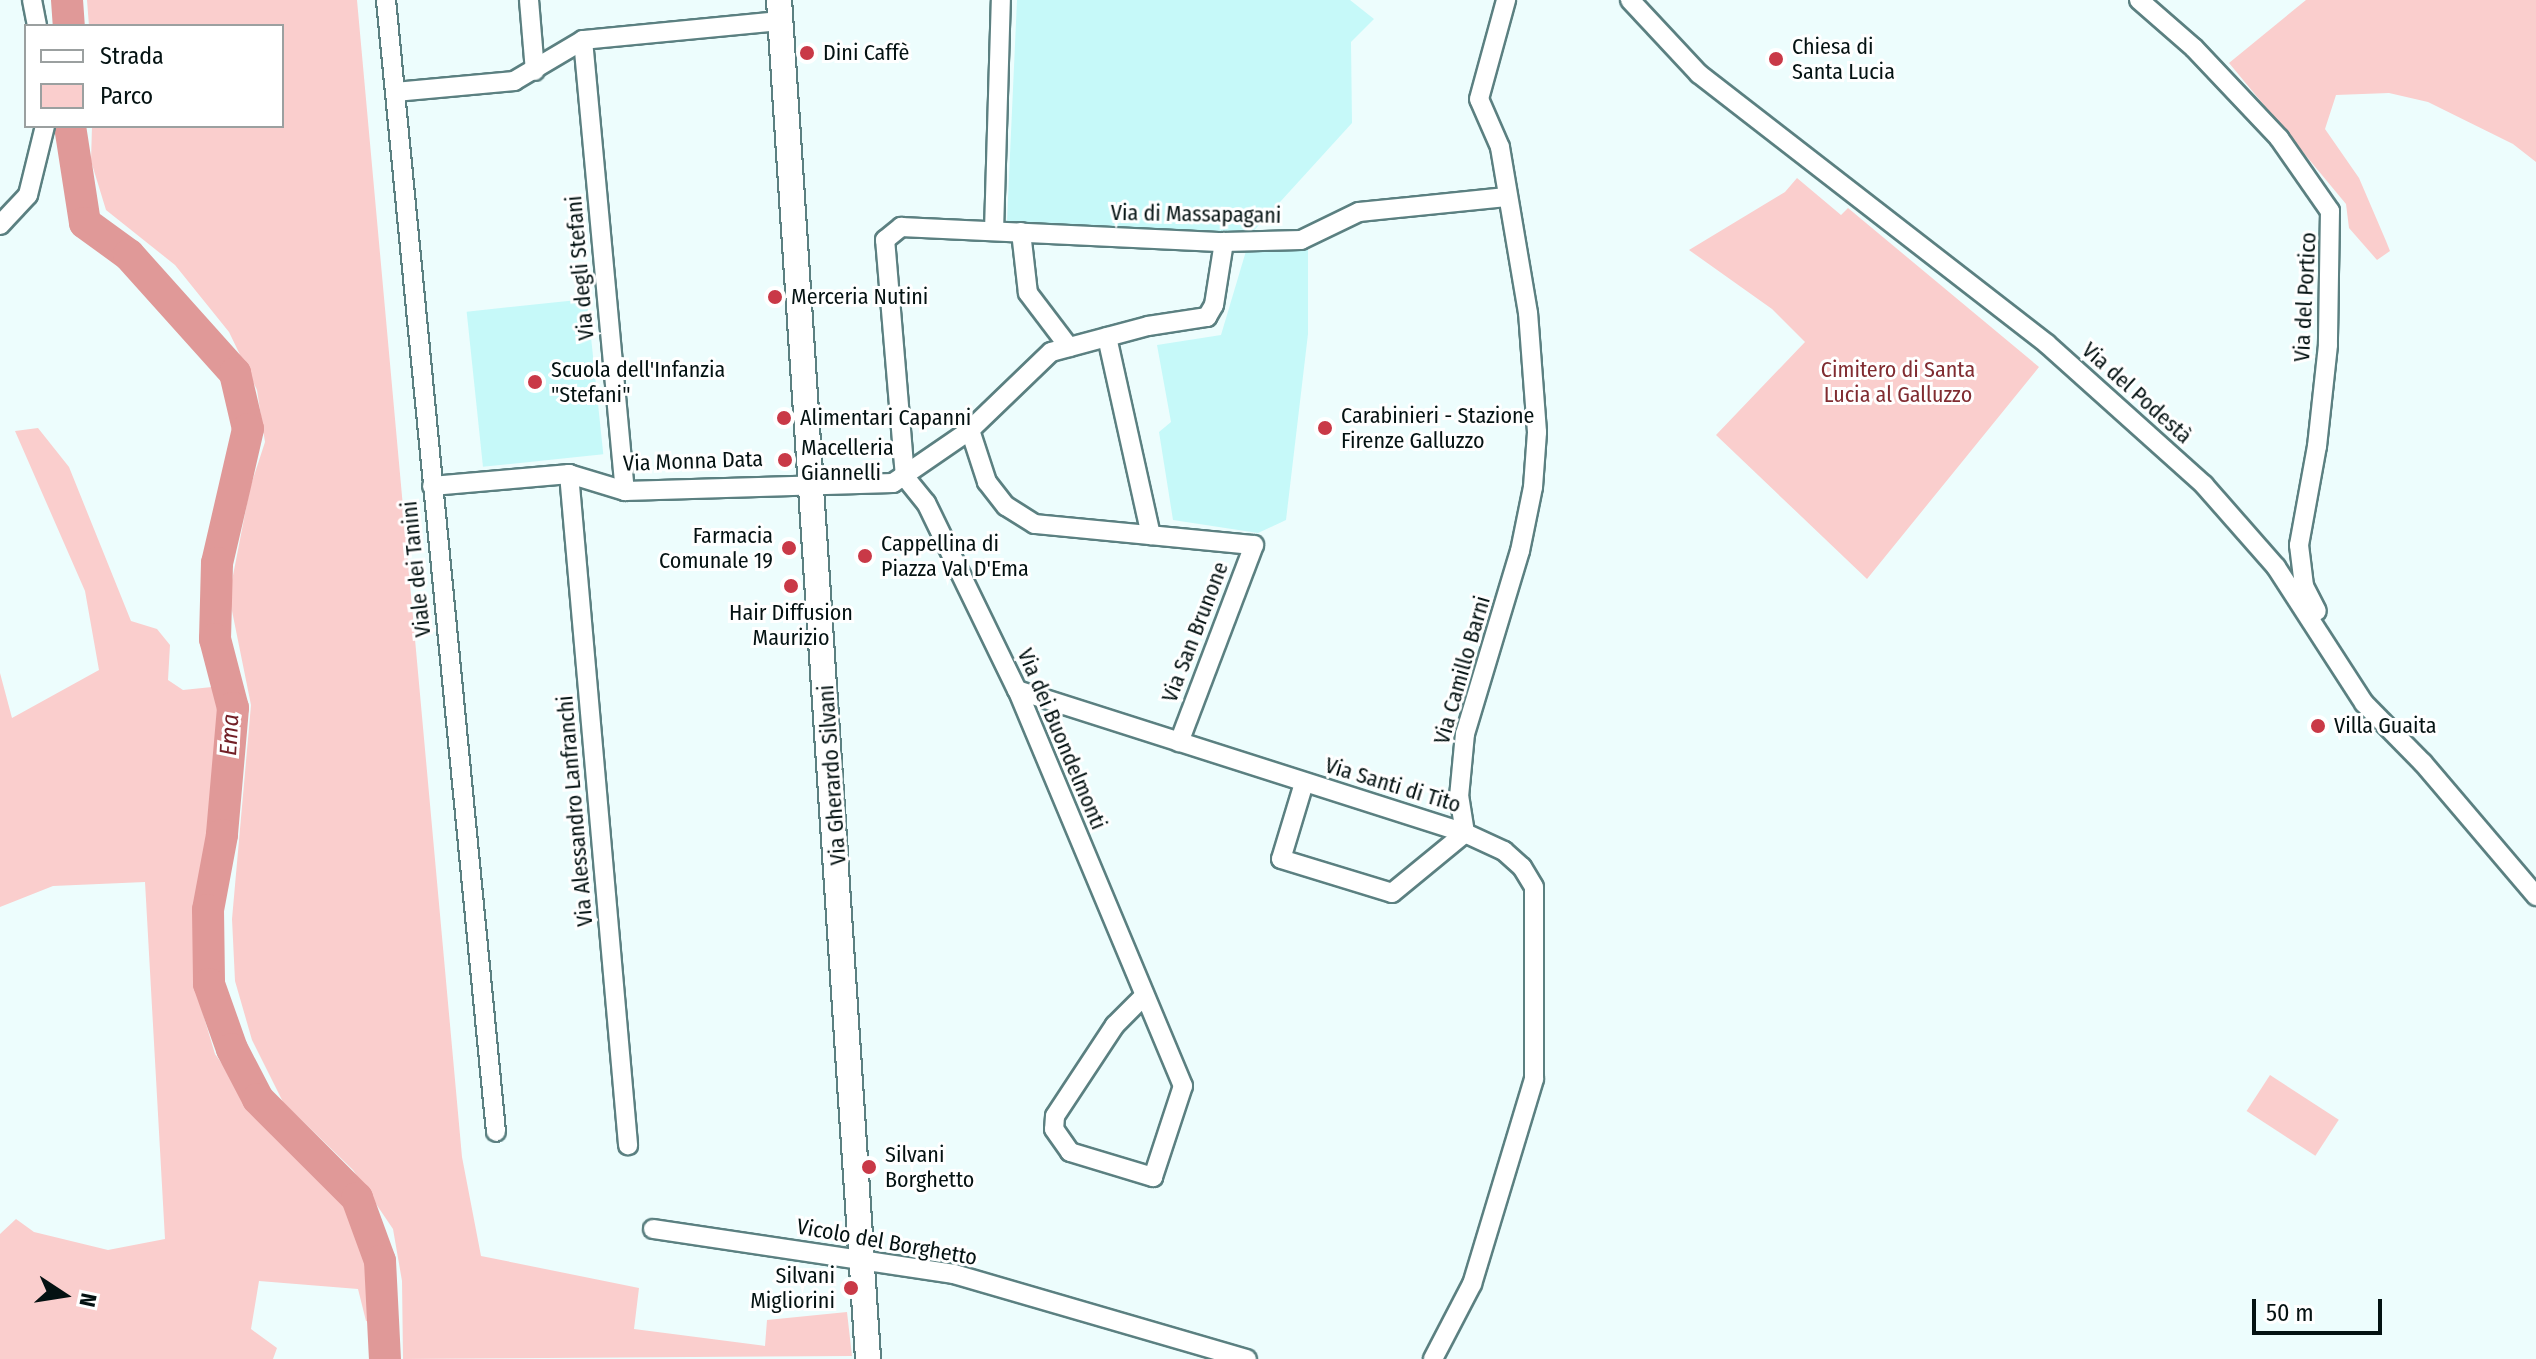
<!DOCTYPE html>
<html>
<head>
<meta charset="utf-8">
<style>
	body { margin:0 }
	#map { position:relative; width:2536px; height:1359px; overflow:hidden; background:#edfdfd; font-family:"Fira Sans Condensed",sans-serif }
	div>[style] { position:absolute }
	.built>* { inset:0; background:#c6f9f9; transform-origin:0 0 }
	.green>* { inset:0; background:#facecd; transform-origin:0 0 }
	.river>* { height:32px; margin:-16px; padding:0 16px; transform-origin:16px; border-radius:16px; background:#e09998 }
	.roads { filter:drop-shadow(2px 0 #5b8081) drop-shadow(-2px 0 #5b8081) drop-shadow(0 2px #5b8081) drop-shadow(0 -2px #5b8081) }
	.minor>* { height:18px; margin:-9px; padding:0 9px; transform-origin:9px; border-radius:9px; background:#fff }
	.secondary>* { height:24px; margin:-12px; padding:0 12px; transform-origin:12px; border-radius:12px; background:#fff }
	.dots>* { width:22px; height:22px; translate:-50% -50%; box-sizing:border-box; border:4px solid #fff; border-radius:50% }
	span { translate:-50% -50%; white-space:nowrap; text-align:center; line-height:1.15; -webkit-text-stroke:6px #fff; paint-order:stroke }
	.poi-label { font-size:22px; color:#041212 }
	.left { translate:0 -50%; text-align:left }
	.right { translate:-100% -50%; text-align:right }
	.street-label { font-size:22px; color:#041212 }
	.park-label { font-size:22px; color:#802c31 }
	.water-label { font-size:24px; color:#721f26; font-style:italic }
	.legend { position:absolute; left:24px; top:24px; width:260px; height:104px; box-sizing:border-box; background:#fff; border:2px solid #9ba0a0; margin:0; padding:10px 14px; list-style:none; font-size:24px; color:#041212 }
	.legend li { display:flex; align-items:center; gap:16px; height:40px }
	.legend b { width:40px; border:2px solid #9ba0a0 }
	.north { position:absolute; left:24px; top:1255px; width:80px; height:80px; -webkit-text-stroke:6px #fff; paint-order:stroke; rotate:102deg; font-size:22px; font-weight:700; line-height:32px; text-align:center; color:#041212 }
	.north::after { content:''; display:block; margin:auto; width:28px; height:36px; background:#041212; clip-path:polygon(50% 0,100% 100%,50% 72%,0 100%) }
	.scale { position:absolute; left:2252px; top:1299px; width:130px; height:36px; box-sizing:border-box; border:4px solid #041212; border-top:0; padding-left:10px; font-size:24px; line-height:28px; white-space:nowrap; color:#041212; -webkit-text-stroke:6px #fff; paint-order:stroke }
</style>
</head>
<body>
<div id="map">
	<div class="built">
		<div style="clip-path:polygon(1017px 0,1350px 0,1374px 19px,1351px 42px,1352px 123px,1249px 236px,1007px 221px)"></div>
		<div style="clip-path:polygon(1308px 248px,1308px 334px,1286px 520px,1258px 533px,1173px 520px,1159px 432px,1171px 422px,1157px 345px,1221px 335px,1246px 251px)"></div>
		<div style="left:587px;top:299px;width:156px;height:121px;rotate:84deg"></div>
	</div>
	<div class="green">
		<div style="clip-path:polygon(87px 0,357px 0,462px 1157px,481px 1256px,639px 1288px,634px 1329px,765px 1346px,767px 1320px,847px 1312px,852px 1356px,403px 1359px,402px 1281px,393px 1229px,353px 1170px,283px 1102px,252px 1040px,235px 981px,232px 919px,251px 705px,229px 596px,250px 488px,265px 442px,257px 390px,229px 332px,175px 265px,106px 210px,91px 161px,92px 126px,282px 126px,282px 26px,89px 26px)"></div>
		<div style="clip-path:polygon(2306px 0,2536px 0,2536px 162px,2513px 144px,2428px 102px,2389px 93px,2336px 95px,2325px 129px,2359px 178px,2386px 241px,2390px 251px,2377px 260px,2349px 228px,2346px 204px,2229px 63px)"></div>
		<div style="clip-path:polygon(1797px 178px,1841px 215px,1848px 208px,2039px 367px,1867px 579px,1716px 435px,1805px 342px,1772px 309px,1689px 250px,1785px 192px)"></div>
		<div style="clip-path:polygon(38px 428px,69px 467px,131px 621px,157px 629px,170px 645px,168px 680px,183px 690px,212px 687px,222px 716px,205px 855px,197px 994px,215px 1054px,268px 1128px,349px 1209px,363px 1243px,377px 1324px,366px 1321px,358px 1289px,259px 1281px,251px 1329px,277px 1348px,273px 1359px,0 1359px,0 1234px,16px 1219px,34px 1232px,108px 1250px,165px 1239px,145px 882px,53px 886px,0 907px,0 673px,12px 718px,99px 670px,85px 591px,15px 431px)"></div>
		<div style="left:2270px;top:1075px;width:82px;height:43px;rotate:33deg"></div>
	</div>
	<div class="river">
		<div style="left:67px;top:0;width:26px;rotate:86deg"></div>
		<div style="left:70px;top:126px;width:98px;rotate:81.2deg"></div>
		<div style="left:85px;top:223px;width:54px;rotate:36deg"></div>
		<div style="left:129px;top:255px;width:159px;rotate:48.1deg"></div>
		<div style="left:235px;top:373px;width:57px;rotate:76.9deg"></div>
		<div style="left:248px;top:429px;width:138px;rotate:103deg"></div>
		<div style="left:217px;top:563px;width:76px;rotate:91.5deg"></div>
		<div style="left:215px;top:639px;width:71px;rotate:75.4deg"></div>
		<div style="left:233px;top:708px;width:127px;rotate:95deg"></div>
		<div style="left:222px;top:835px;width:76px;rotate:100.6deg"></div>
		<div style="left:208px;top:910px;width:74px;rotate:89.2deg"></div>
		<div style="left:209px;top:984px;width:69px;rotate:70.5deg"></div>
		<div style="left:232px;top:1049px;width:56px;rotate:62.5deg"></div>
		<div style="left:258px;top:1099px;width:140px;rotate:45deg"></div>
		<div style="left:357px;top:1198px;width:67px;rotate:69.9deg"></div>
		<div style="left:380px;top:1261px;width:98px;rotate:87.1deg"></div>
	</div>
	<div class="roads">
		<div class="minor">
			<div style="left:32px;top:0;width:26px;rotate:79deg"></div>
			<div style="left:386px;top:0;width:1137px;rotate:84.45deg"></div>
			<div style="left:529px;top:0;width:71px;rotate:85.2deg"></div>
			<div style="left:1630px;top:0;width:101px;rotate:47deg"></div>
			<div style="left:1699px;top:74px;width:440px;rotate:37.8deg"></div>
			<div style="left:2047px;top:344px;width:211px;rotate:41.9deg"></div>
			<div style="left:2204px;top:485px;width:109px;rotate:48.7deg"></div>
			<div style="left:2276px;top:567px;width:162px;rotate:57.1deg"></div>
			<div style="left:2364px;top:703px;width:84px;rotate:45.5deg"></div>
			<div style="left:2423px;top:763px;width:175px;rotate:49.6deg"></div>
			<div style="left:2139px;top:0;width:73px;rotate:41.1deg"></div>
			<div style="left:2194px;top:48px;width:124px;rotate:46.6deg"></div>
			<div style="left:2279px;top:138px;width:89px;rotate:55.1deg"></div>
			<div style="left:2330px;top:211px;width:134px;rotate:90.9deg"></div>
			<div style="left:2328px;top:345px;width:102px;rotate:96.2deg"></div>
			<div style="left:2317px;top:446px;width:101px;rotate:100.3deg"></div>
			<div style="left:2299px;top:545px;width:41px;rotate:83deg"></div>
			<div style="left:2304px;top:586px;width:28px;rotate:63deg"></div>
			<div style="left:583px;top:40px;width:453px;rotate:84.7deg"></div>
			<div style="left:395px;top:92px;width:120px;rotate:-5.3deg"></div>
			<div style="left:514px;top:81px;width:80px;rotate:-30.7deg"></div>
			<div style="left:583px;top:40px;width:199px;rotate:-5.5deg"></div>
			<div style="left:0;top:225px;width:41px;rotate:-47deg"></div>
			<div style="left:28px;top:195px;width:71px;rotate:-76.2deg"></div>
			<div style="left:994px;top:231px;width:231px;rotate:-88.3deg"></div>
			<div style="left:1021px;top:232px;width:61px;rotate:83.5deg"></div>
			<div style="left:1028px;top:293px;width:68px;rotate:52.8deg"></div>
			<div style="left:1107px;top:337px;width:203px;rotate:77.5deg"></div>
			<div style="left:970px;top:430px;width:55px;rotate:71.9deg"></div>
			<div style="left:987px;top:482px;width:31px;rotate:52deg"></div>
			<div style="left:1006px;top:506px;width:34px;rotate:32deg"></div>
			<div style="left:1035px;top:524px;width:220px;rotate:5.5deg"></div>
			<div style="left:1254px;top:545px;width:211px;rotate:110.8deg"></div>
			<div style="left:569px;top:474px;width:674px;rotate:84.97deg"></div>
			<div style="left:432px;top:486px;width:138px;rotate:-5deg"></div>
			<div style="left:569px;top:474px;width:59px;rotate:16.9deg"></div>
			<div style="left:625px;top:491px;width:268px;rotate:-1.7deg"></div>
			<div style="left:893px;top:483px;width:93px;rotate:-34.5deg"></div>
			<div style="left:970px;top:430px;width:112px;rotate:-43.9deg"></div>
			<div style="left:1051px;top:352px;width:100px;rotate:-15deg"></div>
			<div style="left:1148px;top:326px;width:60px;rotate:-8.7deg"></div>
			<div style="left:1207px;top:317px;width:14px;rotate:-60deg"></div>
			<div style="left:1214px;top:305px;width:64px;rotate:-81deg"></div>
			<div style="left:1017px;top:690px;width:470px;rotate:17.7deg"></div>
			<div style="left:1465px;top:833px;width:43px;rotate:24.8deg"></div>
			<div style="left:1504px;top:851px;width:24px;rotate:42deg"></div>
			<div style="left:1522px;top:867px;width:23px;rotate:59deg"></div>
			<div style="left:1534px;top:887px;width:192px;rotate:90deg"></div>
			<div style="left:1534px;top:1079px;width:214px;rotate:106.8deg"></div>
			<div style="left:1472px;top:1284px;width:85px;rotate:117.5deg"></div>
			<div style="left:1304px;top:783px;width:79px;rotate:106.8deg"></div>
			<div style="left:1281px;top:859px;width:116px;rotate:17deg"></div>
			<div style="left:1392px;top:893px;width:94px;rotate:-39.4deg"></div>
			<div style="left:1465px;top:833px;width:36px;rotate:-99deg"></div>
			<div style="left:1459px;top:797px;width:63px;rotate:-84.6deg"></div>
			<div style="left:1465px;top:734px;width:191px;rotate:-73.3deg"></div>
			<div style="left:1520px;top:551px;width:65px;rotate:-78.5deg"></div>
			<div style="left:1533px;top:487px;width:55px;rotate:-85.8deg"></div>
			<div style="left:1537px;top:432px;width:119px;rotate:-94.3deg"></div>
			<div style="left:1528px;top:313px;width:168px;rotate:-99.6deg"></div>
			<div style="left:1500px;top:147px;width:52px;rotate:-113.6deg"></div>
			<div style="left:1479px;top:99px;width:103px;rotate:-74.7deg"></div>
			<div style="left:1143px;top:997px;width:40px;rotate:135deg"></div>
			<div style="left:1115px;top:1025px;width:109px;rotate:123.4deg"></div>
			<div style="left:1055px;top:1116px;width:13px;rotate:94deg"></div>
			<div style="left:1054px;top:1129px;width:28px;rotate:55deg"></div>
			<div style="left:1070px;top:1152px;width:87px;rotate:16.8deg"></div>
			<div style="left:1153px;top:1177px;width:96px;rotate:-71.8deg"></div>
			<div style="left:1183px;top:1086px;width:429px;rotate:-112.7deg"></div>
			<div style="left:1017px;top:690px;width:208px;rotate:-115.9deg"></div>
			<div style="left:926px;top:503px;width:33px;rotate:-129deg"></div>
			<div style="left:905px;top:477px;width:238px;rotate:-94.8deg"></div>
			<div style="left:885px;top:240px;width:21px;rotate:-39deg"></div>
			<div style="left:901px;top:227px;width:323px;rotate:2.7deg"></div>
			<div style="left:1224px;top:242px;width:77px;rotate:-1.5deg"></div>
			<div style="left:1301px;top:240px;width:64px;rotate:-25.8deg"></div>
			<div style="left:1359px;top:212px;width:148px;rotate:-5.8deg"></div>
			<div style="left:653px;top:1229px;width:304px;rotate:8.5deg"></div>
			<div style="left:954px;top:1274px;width:305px;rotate:16.2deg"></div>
		</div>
		<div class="secondary">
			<div style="left:779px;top:0;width:1362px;rotate:86.25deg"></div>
		</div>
	</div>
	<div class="dots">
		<div style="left:807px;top:53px;background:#c93947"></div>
		<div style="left:1776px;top:59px;background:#c93947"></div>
		<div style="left:775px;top:297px;background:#c93947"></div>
		<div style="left:535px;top:382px;background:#c93947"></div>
		<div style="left:784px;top:418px;background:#c93947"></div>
		<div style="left:1325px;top:428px;background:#c93947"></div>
		<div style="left:785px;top:460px;background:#c93947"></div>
		<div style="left:789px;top:548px;background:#c93947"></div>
		<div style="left:865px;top:556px;background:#c93947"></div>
		<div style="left:791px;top:586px;background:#c93947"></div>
		<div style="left:2318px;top:726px;background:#c93947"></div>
		<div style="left:869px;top:1167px;background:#c93947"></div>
		<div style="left:851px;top:1288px;background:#c93947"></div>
	</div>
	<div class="poi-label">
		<span class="left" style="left:1792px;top:59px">Chiesa di<br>Santa Lucia</span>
		<span class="left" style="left:823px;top:53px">Dini Caffè</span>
		<span class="left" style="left:791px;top:297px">Merceria Nutini</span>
		<span class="left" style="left:551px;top:382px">Scuola dell'Infanzia<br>"Stefani"</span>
		<span class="left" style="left:1341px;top:428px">Carabinieri - Stazione<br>Firenze Galluzzo</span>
		<span class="left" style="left:800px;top:418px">Alimentari Capanni</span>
		<span class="left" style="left:801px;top:460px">Macelleria<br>Giannelli</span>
		<span class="right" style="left:773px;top:548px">Farmacia<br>Comunale 19</span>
		<span class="left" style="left:881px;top:556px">Cappellina di<br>Piazza Val D'Ema</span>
		<span style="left:791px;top:625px">Hair Diffusion<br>Maurizio</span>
		<span class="left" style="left:2334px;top:726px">Villa Guaita</span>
		<span class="left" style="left:885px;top:1167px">Silvani<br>Borghetto</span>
		<span class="right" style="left:835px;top:1288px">Silvani<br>Migliorini</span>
	</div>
	<div class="street-label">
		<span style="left:1196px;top:214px;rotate:1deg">Via di Massapagani</span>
		<span style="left:580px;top:268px;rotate:-95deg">Via degli Stefani</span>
		<span style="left:2305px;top:297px;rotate:-87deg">Via del Portico</span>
		<span style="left:2137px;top:393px;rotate:42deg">Via del Podestà</span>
		<span style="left:693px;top:461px;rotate:-2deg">Via Monna Data</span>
		<span style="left:416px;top:569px;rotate:-96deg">Viale dei Tanini</span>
		<span style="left:1195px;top:632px;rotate:-69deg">Via San Brunone</span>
		<span style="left:1462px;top:670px;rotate:-74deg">Via Camillo Barni</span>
		<span style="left:1062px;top:739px;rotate:67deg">Via dei Buondelmonti</span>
		<span style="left:832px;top:775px;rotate:-94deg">Via Gherardo Silvani</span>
		<span style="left:1393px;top:785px;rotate:17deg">Via Santi di Tito</span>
		<span style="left:575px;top:811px;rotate:-95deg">Via Alessandro Lanfranchi</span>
		<span style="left:887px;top:1242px;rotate:10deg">Vicolo del Borghetto</span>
	</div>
	<div class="park-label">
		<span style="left:1898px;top:382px">Cimitero di Santa<br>Lucia al Galluzzo</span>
	</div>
	<div class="water-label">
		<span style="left:230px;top:735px;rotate:-87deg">Ema</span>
	</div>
	<ul class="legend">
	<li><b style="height:10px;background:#fff"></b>Strada</li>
	<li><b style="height:22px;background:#facecd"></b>Parco</li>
	</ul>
	<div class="north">N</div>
	<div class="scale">50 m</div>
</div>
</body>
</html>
